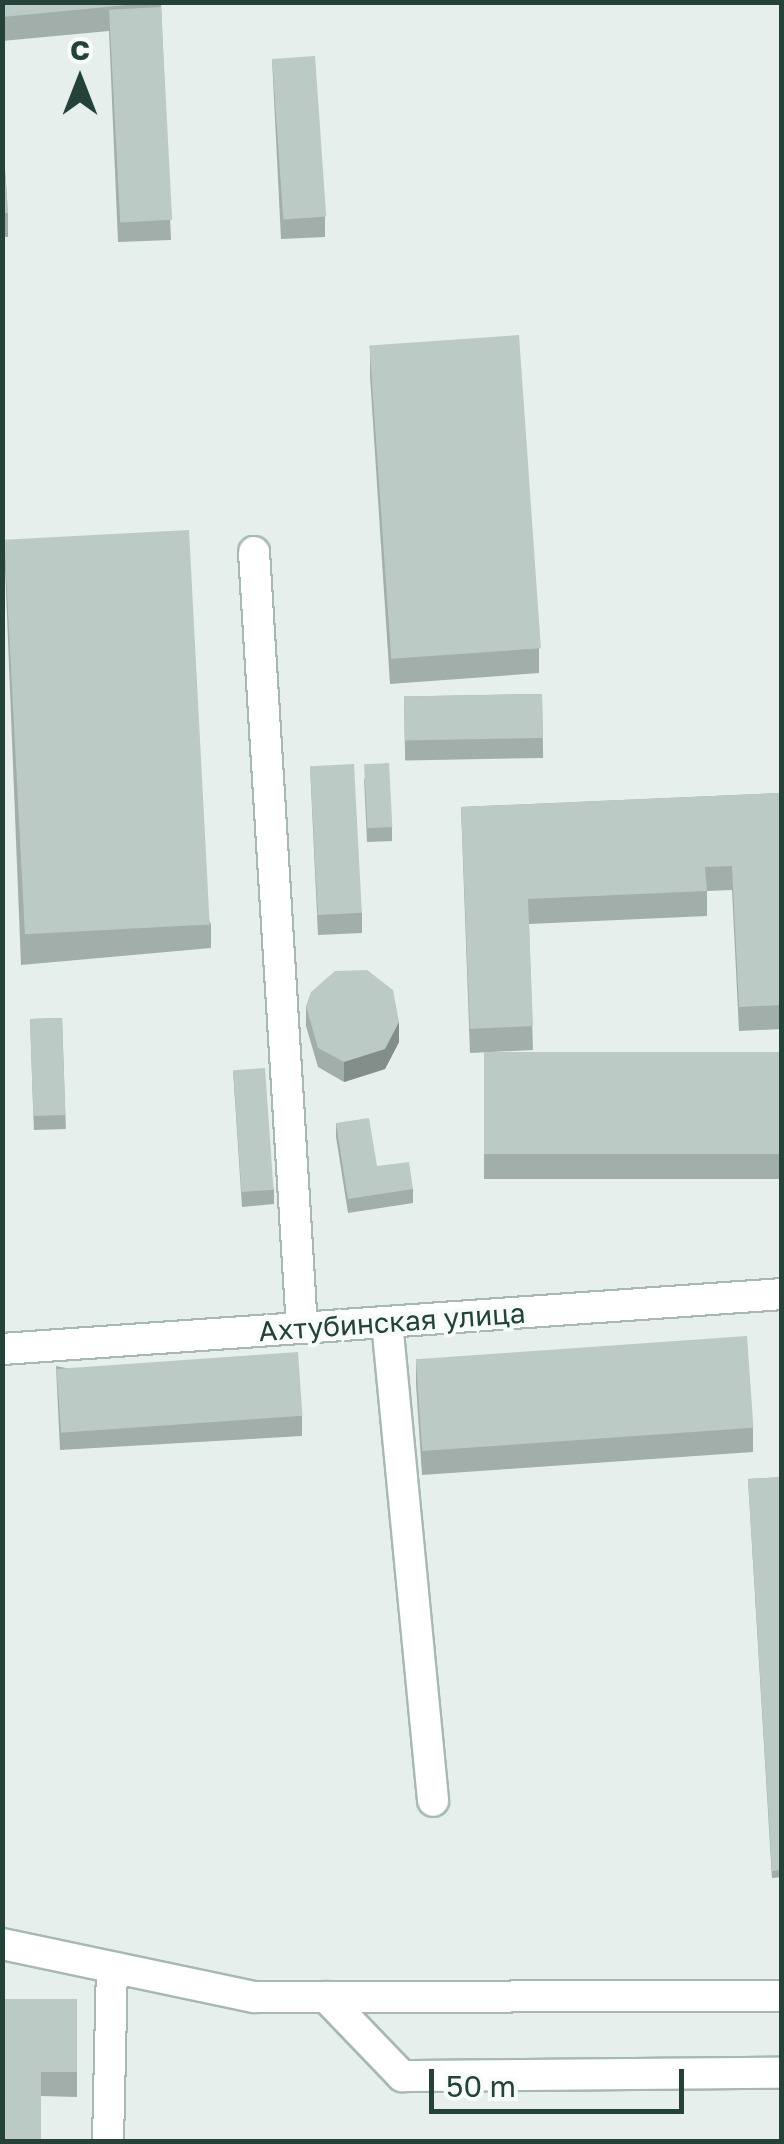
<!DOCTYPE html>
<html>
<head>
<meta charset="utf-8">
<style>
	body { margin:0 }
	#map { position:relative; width:784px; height:2144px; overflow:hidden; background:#e6efeb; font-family:"Golos Text",sans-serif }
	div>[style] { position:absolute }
	.roads { filter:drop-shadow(2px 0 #a8b8b2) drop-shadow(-2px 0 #a8b8b2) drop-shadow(0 2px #a8b8b2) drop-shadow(0 -2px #a8b8b2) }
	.minor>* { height:30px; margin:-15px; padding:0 15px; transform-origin:15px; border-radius:15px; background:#fff }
	.wall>* { inset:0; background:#a1aea9; transform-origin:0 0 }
	.shaded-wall>* { inset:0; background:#838d89 }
	.building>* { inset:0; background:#bbcac4; transform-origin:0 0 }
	span { translate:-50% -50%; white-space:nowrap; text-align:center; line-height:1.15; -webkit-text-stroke:8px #f7fbf9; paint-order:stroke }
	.street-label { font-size:28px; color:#24423a }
	.frame { position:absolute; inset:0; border:5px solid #24423a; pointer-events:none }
	.north { position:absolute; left:30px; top:30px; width:100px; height:100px; -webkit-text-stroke:8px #f7fbf9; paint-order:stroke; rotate:0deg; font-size:28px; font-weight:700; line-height:40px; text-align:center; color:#24423a }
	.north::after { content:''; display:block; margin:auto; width:35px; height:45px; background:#24423a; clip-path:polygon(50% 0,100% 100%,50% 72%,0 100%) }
	.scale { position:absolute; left:429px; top:2069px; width:255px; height:45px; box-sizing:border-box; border:5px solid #24423a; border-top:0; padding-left:12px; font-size:30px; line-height:35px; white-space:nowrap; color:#24423a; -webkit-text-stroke:8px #f7fbf9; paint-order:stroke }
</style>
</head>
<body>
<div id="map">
	<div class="roads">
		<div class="minor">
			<div style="left:254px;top:552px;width:777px;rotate:86.46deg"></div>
			<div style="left:387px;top:1322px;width:481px;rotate:84.5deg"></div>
			<div style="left:2px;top:1349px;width:782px;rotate:-4.03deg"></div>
			<div style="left:2px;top:1944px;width:258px;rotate:11.9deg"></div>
			<div style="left:254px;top:1997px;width:528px;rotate:-0.11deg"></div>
			<div style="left:326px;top:1997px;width:110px;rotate:46.1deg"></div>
			<div style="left:402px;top:2076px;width:380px;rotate:-0.5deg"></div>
			<div style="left:108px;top:2142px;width:172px;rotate:-88.7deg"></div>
		</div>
	</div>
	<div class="wall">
		<div style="clip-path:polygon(2px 2px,161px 2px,171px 240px,118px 242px,109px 31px,2px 41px)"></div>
		<div style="clip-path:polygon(272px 59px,325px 217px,325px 237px,281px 239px)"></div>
		<div style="clip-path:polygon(2px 125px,8px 213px,8px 237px,2px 237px)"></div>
		<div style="clip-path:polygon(370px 351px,539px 648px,539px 673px,390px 684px,370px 376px)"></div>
		<div style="clip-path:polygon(4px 541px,211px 924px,211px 948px,21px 965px)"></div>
		<div style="left:542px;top:694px;width:64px;height:138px;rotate:89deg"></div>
		<div style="clip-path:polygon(310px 766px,362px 913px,362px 933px,318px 935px)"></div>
		<div style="clip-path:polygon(364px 778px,392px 827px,392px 841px,367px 842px)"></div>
		<div style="clip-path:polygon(782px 793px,782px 1029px,739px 1031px,732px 890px,707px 891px,707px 916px,529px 924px,533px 1050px,470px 1053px,461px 807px)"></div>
		<div style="clip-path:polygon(306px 1006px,399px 1042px,385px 1069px,344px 1082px,318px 1067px,306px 1026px)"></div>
		<div style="left:62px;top:1018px;width:111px;height:32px;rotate:88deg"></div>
		<div style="left:782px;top:1052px;width:127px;height:298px;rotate:90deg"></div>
		<div style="clip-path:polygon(233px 1070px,274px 1190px,274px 1204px,242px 1207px)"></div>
		<div style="clip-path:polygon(336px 1123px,377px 1166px,413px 1189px,413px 1203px,348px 1213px,336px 1137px)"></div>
		<div style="clip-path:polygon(416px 1359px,753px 1428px,753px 1452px,422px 1475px,416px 1384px)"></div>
		<div style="clip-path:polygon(56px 1366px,302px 1416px,302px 1436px,60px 1450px)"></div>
		<div style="clip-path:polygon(782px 1477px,782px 1877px,772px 1878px,748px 1479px)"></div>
		<div style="clip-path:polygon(77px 1999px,77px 2097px,41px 2096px,2px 2142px)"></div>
	</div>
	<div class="shaded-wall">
		<div style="clip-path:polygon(399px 1022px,399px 1042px,385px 1069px,344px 1082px,344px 1062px)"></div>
	</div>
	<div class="building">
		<div style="clip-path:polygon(2px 2px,159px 2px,2px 17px)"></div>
		<div style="left:161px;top:7px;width:213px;height:52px;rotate:87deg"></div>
		<div style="left:315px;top:56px;width:161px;height:43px;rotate:86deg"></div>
		<div style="clip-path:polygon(2px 125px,8px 213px,2px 213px)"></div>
		<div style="left:519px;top:335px;width:314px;height:150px;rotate:86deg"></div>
		<div style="left:189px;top:530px;width:395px;height:185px;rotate:87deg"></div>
		<div style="left:542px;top:694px;width:44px;height:138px;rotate:89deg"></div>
		<div style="left:389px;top:763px;width:64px;height:25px;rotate:87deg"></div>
		<div style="left:354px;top:764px;width:149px;height:44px;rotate:87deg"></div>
		<div style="clip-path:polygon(782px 793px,782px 1005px,739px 1007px,732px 866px,705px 867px,707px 891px,528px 899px,533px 1026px,470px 1029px,461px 807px)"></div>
		<div style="clip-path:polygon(367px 970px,393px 990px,399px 1022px,385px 1049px,344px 1062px,318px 1048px,306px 1006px,311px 992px,335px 971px)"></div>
		<div style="left:62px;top:1018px;width:97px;height:32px;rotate:88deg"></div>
		<div style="left:782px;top:1052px;width:102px;height:298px;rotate:90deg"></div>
		<div style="left:265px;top:1068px;width:122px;height:32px;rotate:86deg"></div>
		<div style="clip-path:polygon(369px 1118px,377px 1166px,409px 1162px,413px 1189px,348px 1199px,336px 1123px)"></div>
		<div style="left:747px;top:1336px;width:92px;height:332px;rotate:86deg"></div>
		<div style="left:298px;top:1352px;width:64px;height:242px;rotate:86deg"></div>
		<div style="clip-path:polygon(782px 1477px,782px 1870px,772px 1871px,748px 1479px)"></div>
		<div style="clip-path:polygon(2px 1999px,77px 1999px,77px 2072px,41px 2072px,41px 2142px,2px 2142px)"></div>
	</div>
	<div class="street-label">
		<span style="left:392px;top:1322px;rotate:-4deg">Ахтубинская улица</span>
	</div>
	<div class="frame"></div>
	<div class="north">С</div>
	<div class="scale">50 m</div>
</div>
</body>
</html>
